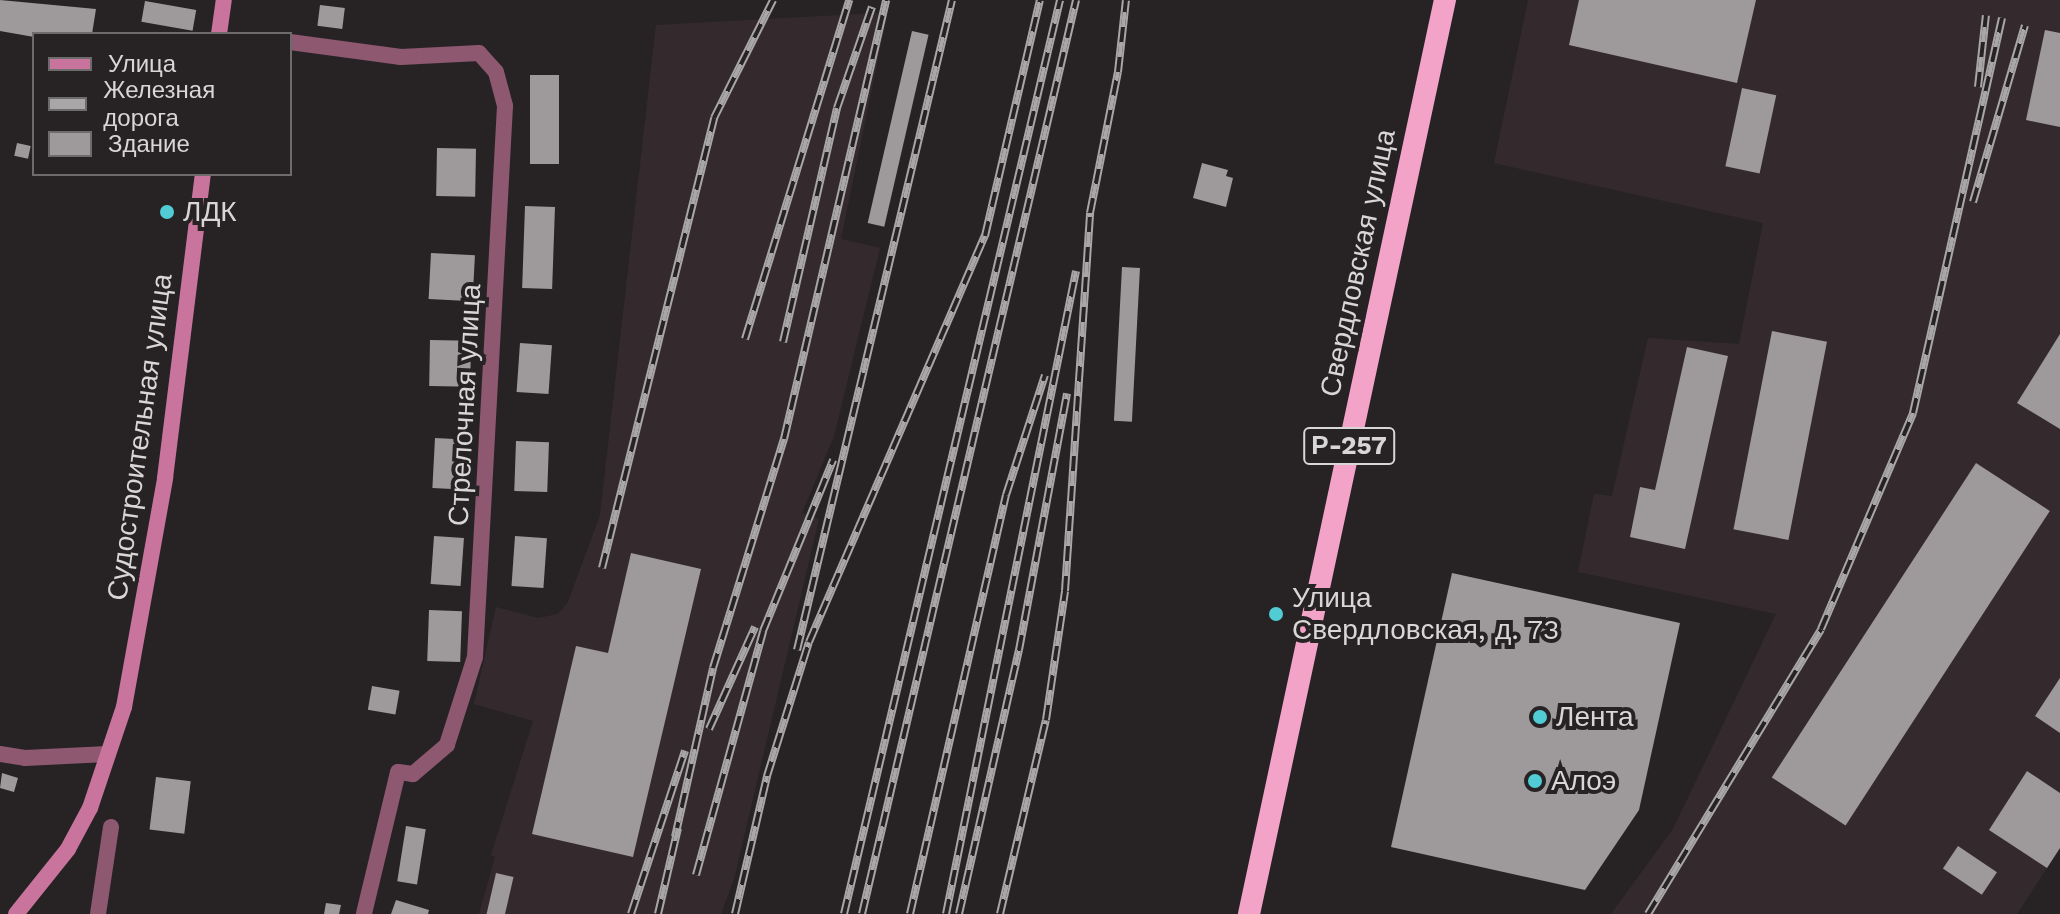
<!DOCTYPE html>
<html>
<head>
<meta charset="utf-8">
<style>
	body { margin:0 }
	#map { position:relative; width:2060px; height:914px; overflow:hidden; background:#272324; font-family:"Work Sans",sans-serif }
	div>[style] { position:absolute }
	.built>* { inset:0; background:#342a2e }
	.building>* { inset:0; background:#9e999b; transform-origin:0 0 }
	.minor>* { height:16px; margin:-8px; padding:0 8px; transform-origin:8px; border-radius:8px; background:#8d5870 }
	.secondary>* { height:16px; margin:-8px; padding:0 8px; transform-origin:8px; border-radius:8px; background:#c8749c }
	.trunk>* { height:22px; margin:-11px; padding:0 11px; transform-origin:11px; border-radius:11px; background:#f4a3c8 }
	.rail>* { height:8px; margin-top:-4px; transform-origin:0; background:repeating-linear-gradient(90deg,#272324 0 15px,#a9a6a7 0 30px); box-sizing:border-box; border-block:2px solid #a9a6a7 }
	.dots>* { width:22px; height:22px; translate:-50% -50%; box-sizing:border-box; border:4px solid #272324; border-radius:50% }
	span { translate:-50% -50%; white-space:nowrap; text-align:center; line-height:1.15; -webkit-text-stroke:8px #272324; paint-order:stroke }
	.shield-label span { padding:2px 6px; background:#272324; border:2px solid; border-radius:6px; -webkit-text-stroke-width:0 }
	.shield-label { font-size:26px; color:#d8d6d7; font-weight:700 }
	.poi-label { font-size:28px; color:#d8d6d7 }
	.left { translate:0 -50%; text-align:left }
	.street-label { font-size:28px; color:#d8d6d7 }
	.legend { position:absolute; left:32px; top:32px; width:260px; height:144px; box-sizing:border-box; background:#272324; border:2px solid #6e6b6c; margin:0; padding:10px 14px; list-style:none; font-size:24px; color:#d8d6d7 }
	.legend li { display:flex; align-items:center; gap:16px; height:40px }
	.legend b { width:40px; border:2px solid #6e6b6c }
</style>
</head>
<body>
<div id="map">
	<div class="built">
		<div style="clip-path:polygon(1528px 0,2060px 0,2060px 848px,2017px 914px,1611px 914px,1673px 829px,1776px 614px,1578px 572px,1594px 494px,1612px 496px,1648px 338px,1739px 344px,1763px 223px,1494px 163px)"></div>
		<div style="clip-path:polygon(879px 13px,887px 15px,841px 239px,880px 248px,834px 436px,802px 513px,819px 519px,734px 879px,721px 914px,479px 914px,495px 857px,491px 855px,533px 721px,474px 704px,496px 607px,538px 618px,558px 614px,568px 602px,600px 515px,656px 25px)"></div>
	</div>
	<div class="building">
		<div style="clip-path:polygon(0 0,96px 9px,92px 34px,34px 37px,0 31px)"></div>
		<div style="clip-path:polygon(1579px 0,1756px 0,1737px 83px,1569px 45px)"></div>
		<div style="left:145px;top:1px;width:52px;height:21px;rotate:10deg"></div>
		<div style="left:320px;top:5px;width:25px;height:21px;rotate:7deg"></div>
		<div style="clip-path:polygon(2045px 30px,2060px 33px,2060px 127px,2026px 120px)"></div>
		<div style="left:912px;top:31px;width:17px;height:197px;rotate:13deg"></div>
		<div style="left:530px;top:75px;width:29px;height:89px"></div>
		<div style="left:1742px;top:88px;width:35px;height:80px;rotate:12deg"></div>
		<div style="left:17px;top:143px;width:14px;height:13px;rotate:12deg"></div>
		<div style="left:437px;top:148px;width:39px;height:48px;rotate:1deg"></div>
		<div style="clip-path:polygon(1202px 163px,1228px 170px,1226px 176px,1233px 178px,1226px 207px,1193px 198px)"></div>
		<div style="left:525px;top:206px;width:30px;height:82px;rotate:2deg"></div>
		<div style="left:431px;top:253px;width:44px;height:46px;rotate:3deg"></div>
		<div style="left:1122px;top:267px;width:18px;height:154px;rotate:3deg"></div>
		<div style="left:1772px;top:331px;width:56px;height:202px;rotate:11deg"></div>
		<div style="clip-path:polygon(2060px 334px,2060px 429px,2017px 403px)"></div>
		<div style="left:430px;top:340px;width:41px;height:46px;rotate:1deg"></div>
		<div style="left:520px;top:343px;width:32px;height:49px;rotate:4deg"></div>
		<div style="clip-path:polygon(1687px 347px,1728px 356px,1685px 549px,1630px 537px,1640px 487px,1655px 490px)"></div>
		<div style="left:435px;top:438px;width:34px;height:50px;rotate:3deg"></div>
		<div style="left:516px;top:441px;width:33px;height:50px;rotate:2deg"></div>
		<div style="left:1976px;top:463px;width:88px;height:375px;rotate:33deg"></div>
		<div style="left:434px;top:536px;width:30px;height:48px;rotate:4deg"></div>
		<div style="left:515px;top:536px;width:32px;height:50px;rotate:4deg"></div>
		<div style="clip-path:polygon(631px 553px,701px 569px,633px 857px,532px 834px,576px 646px,608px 653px)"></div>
		<div style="clip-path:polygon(1452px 573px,1680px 623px,1639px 810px,1585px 890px,1391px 847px)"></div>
		<div style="left:429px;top:610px;width:33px;height:51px;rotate:2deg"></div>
		<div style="clip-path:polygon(2060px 678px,2060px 733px,2035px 716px)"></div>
		<div style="left:372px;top:686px;width:28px;height:24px;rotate:10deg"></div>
		<div style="clip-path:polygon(2027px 771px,2060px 793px,2060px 848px,2047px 868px,1989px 830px)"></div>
		<div style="clip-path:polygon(2px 773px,18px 778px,14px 792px,0 788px)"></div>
		<div style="left:156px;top:777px;width:35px;height:53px;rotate:7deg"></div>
		<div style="left:406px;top:826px;width:20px;height:56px;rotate:9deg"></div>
		<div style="left:1958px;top:846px;width:47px;height:27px;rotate:34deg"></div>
		<div style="left:496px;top:873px;width:18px;height:42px;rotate:13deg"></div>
		<div style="clip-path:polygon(396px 900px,429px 910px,428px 914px,391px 914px)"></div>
		<div style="clip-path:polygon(326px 903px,341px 905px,339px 914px,324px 914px)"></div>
	</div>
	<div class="minor">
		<div style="left:290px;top:42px;width:112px;rotate:7.7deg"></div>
		<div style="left:401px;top:57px;width:78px;rotate:-2.9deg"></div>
		<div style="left:479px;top:53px;width:25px;rotate:48deg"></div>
		<div style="left:496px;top:72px;width:35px;rotate:75deg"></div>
		<div style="left:505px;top:106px;width:552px;rotate:93.12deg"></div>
		<div style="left:475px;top:657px;width:92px;rotate:107.7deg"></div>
		<div style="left:447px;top:745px;width:45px;rotate:139.5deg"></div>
		<div style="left:413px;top:774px;width:15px;rotate:-172deg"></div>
		<div style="left:398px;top:772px;width:146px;rotate:103.5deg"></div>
		<div style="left:0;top:754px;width:25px;rotate:9deg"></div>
		<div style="left:25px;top:758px;width:83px;rotate:-2.8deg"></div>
		<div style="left:98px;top:914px;width:88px;rotate:-81.5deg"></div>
	</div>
	<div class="secondary">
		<div style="left:219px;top:34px;width:34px;rotate:-82deg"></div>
		<div style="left:16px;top:914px;width:83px;rotate:-51.3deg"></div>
		<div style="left:68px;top:849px;width:47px;rotate:-61.8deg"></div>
		<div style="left:90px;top:808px;width:107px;rotate:-71.4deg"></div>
		<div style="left:124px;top:707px;width:233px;rotate:-79.8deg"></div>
		<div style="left:165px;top:478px;width:306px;rotate:-82.9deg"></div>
	</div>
	<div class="trunk">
		<div style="left:1249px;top:914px;width:935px;rotate:-77.9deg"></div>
	</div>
	<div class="rail">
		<div style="left:1978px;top:87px;width:72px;rotate:-83.7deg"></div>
		<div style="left:1973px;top:202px;width:184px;rotate:-73.6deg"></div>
		<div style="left:745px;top:339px;width:355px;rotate:-72.9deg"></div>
		<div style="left:783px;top:342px;width:240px;rotate:-77deg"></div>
		<div style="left:837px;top:108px;width:107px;rotate:-70.9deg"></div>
		<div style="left:602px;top:568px;width:464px;rotate:-76deg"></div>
		<div style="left:714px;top:118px;width:132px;rotate:-63.4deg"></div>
		<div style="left:797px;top:650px;width:668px;rotate:-76.59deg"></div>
		<div style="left:709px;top:729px;width:112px;rotate:-65.7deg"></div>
		<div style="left:675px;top:837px;width:173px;rotate:-77.3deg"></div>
		<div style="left:713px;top:668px;width:240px;rotate:-72.8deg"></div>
		<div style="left:784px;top:439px;width:451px;rotate:-76.9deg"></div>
		<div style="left:696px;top:875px;width:253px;rotate:-74.6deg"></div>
		<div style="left:763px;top:631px;width:185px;rotate:-67.7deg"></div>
		<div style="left:631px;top:914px;width:172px;rotate:-71.7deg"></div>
		<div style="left:658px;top:914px;width:88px;rotate:-76.9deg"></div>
		<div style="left:735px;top:914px;width:142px;rotate:-76.9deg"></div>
		<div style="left:767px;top:776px;width:140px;rotate:-72.6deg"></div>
		<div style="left:809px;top:642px;width:443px;rotate:-66.6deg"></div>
		<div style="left:985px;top:236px;width:242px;rotate:-76.9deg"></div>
		<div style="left:844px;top:914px;width:939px;rotate:-76.7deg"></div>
		<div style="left:862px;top:914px;width:939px;rotate:-76.82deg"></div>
		<div style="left:910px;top:914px;width:430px;rotate:-77.1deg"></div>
		<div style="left:1006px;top:495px;width:126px;rotate:-72deg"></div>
		<div style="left:946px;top:914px;width:656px;rotate:-78.57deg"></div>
		<div style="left:959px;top:914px;width:271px;rotate:-77.2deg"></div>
		<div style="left:1019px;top:650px;width:261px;rotate:-79.4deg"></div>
		<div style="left:1000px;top:914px;width:199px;rotate:-76.7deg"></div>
		<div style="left:1046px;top:720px;width:130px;rotate:-81.6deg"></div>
		<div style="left:1065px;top:591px;width:379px;rotate:-86.2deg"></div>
		<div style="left:1090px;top:213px;width:144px;rotate:-78.8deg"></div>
		<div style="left:1118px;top:72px;width:72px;rotate:-83.7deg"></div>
		<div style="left:1648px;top:914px;width:333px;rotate:-58.7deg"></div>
		<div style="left:1821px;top:629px;width:235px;rotate:-66.9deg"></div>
		<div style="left:1913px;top:413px;width:405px;rotate:-77.3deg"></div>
	</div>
	<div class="dots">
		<div style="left:167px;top:212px;background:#51ccd4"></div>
		<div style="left:1276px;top:614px;background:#51ccd4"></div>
		<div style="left:1540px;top:717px;background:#51ccd4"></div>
		<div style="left:1535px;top:781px;background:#51ccd4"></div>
	</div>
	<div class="shield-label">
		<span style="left:1349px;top:446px">Р-257</span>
	</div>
	<div class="poi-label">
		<span class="left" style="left:183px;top:212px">ЛДК</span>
		<span class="left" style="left:1292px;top:614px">Улица<br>Свердловская, д. 73</span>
		<span class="left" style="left:1556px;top:717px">Лента</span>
		<span class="left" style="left:1551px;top:781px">Алоэ</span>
	</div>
	<div class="street-label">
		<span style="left:1358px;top:263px;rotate:-78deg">Свердловская улица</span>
		<span style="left:465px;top:405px;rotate:-87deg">Стрелочная улица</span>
		<span style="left:140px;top:437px;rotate:-82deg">Судостроительная улица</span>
	</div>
	<ul class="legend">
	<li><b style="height:10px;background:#c8749c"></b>Улица</li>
	<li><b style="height:10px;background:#a9a6a7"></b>Железная дорога</li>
	<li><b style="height:22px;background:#9e999b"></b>Здание</li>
	</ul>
</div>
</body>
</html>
